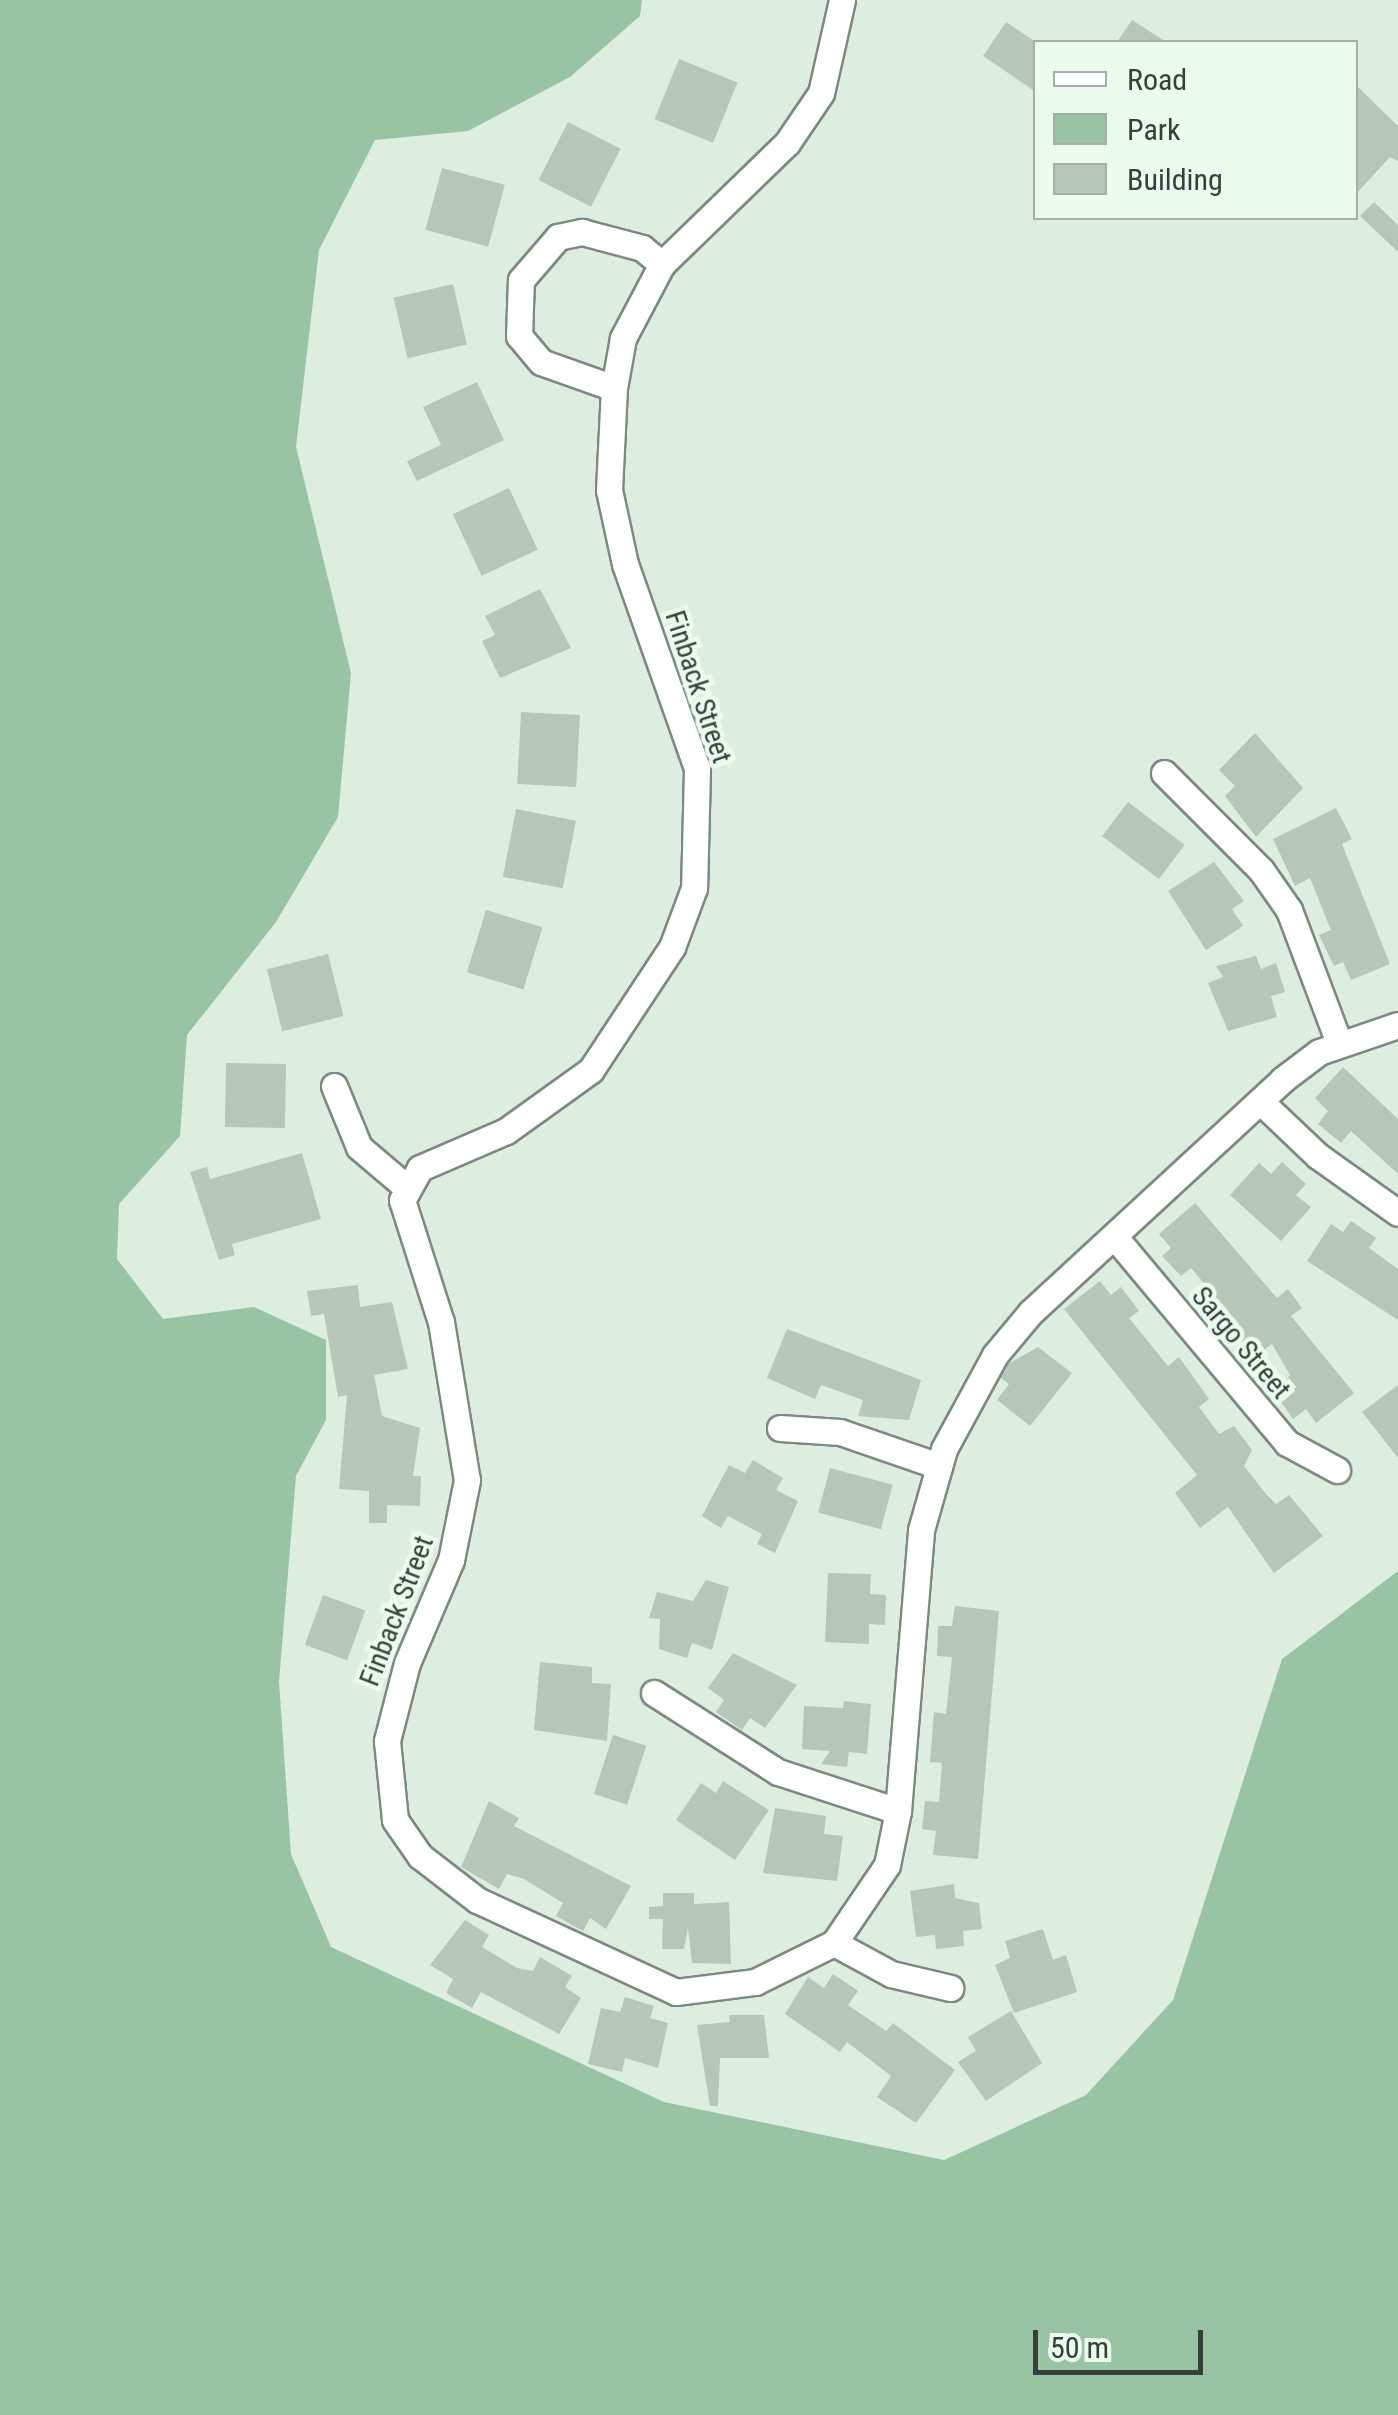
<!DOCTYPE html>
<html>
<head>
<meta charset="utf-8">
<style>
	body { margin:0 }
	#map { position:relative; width:1398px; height:2415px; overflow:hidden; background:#ddeee1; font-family:"Roboto Condensed",sans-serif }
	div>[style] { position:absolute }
	.green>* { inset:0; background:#99c4a4 }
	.building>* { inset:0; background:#b6c6ba; transform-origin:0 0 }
	.roads { filter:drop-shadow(2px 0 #7b8a7f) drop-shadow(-2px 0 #7b8a7f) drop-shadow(0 2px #7b8a7f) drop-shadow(0 -2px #7b8a7f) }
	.street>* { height:25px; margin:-12.5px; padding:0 12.5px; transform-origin:12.5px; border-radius:12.5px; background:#fff }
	span { translate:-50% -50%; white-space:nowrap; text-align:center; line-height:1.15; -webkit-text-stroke:9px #eafbee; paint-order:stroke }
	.street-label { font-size:28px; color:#383f3a }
	.legend { position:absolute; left:1033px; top:40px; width:325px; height:180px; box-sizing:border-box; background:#eafbee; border:2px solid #a3b0a6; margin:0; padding:12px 18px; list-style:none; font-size:30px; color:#383f3a }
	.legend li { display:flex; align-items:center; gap:20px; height:50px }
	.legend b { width:50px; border:2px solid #a3b0a6 }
	.scale { position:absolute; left:1033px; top:2330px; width:170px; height:45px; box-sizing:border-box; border:5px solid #383f3a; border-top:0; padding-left:12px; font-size:30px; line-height:35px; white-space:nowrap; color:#383f3a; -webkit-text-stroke:8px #eafbee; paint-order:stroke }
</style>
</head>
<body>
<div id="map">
	<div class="green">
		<div style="clip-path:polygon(0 0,642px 0,640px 16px,570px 77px,468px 131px,375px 140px,319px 250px,296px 447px,351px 673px,338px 817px,276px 922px,187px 1035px,180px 1136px,119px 1204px,117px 1259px,163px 1319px,254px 1307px,326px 1340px,326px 1420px,296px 1476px,279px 1682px,291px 1854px,331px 1947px,664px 2102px,944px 2160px,1086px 2095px,1173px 2000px,1282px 1659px,1398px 1571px,1398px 2415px,0 2415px)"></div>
	</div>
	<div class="building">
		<div style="clip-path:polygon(1132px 20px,1166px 42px,1117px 42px)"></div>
		<div style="clip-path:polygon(1006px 22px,1036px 42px,1036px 92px,983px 56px)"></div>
		<div style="left:679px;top:59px;width:63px;height:65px;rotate:22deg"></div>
		<div style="clip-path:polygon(1356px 85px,1398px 126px,1398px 161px,1390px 157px,1356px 194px)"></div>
		<div style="left:568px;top:122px;width:59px;height:65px;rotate:27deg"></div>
		<div style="left:442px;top:168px;width:65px;height:64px;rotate:15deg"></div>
		<div style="clip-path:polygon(1374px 202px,1398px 225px,1398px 252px,1360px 216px)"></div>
		<div style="left:453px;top:284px;width:62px;height:61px;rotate:77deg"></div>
		<div style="clip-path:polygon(477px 382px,504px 440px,417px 481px,407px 461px,441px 445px,423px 407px)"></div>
		<div style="left:509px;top:488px;width:68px;height:62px;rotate:65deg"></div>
		<div style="clip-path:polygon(540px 589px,571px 648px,500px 678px,482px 641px,495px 635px,485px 616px)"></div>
		<div style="left:521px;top:712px;width:59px;height:72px;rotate:3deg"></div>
		<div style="clip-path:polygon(1255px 733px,1303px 788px,1256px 837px,1225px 796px,1235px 786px,1219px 770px)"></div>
		<div style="left:1128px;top:802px;width:71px;height:43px;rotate:37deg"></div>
		<div style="clip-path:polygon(1336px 808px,1352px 839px,1342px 844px,1390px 964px,1351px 980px,1343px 962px,1334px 966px,1319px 935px,1331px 930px,1310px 878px,1295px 886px,1273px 839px)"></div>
		<div style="left:516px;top:809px;width:61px;height:69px;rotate:11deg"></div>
		<div style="clip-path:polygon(1214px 862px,1244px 901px,1232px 909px,1243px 926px,1206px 950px,1168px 891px)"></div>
		<div style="left:486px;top:910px;width:59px;height:65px;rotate:17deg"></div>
		<div style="left:328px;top:954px;width:64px;height:63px;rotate:76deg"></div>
		<div style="clip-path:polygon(1256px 956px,1261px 969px,1276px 963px,1285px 992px,1271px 996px,1277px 1017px,1228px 1031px,1208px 983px,1223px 977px,1216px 966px)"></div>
		<div style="left:226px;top:1063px;width:60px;height:64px;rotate:1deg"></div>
		<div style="clip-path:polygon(1343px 1067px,1398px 1119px,1398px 1174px,1351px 1131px,1341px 1143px,1318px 1124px,1328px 1111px,1315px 1098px)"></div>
		<div style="clip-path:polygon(302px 1153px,321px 1219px,232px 1244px,235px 1255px,219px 1260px,190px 1172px,207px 1167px,210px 1179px)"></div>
		<div style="clip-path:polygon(1282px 1162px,1306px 1184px,1296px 1195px,1311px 1207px,1281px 1241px,1230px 1195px,1259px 1163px,1271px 1174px)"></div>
		<div style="clip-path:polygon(1195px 1203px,1277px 1298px,1288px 1289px,1302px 1308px,1291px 1316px,1354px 1393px,1316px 1423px,1306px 1409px,1293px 1419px,1276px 1395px,1290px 1375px,1272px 1344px,1259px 1354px,1249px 1340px,1237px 1349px,1219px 1323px,1231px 1315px,1191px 1268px,1181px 1276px,1162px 1256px,1171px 1248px,1159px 1234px)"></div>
		<div style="clip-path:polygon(1351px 1221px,1376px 1238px,1369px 1248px,1398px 1269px,1398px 1320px,1307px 1261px,1331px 1224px,1343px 1232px)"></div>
		<div style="clip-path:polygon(1100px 1281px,1111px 1295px,1121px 1287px,1139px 1311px,1129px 1318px,1168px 1366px,1179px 1357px,1209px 1399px,1199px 1407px,1219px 1434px,1234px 1426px,1252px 1450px,1244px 1466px,1266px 1494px,1276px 1504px,1289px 1495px,1323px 1536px,1274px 1573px,1228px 1507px,1200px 1528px,1175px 1493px,1197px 1475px,1064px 1309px)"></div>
		<div style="clip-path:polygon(358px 1285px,360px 1307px,392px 1302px,408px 1369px,374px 1375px,382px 1416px,420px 1428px,413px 1476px,421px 1476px,420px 1506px,387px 1505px,387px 1523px,369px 1523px,369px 1491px,339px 1489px,347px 1395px,338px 1397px,324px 1314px,311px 1316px,307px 1291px)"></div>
		<div style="clip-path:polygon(787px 1329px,921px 1380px,909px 1420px,858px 1416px,863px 1400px,821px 1385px,815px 1399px,767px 1378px)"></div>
		<div style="clip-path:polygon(1038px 1347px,1072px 1373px,1030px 1426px,997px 1400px,1009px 1384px,1001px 1378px,1008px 1364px)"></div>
		<div style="clip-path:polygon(1398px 1385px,1398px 1458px,1362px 1412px)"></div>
		<div style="clip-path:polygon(753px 1460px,783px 1478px,776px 1490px,798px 1501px,775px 1553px,757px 1544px,762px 1534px,728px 1516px,721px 1528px,702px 1516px,729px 1465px,745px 1473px)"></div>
		<div style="left:830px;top:1468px;width:65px;height:46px;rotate:15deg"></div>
		<div style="clip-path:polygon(828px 1573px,871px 1574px,870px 1594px,886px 1595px,885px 1625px,869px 1624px,869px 1644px,825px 1642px)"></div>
		<div style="clip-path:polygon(706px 1580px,729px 1587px,712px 1650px,692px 1643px,687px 1658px,659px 1649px,660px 1619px,649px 1618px,657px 1592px,693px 1601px)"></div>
		<div style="left:323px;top:1595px;width:45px;height:53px;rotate:20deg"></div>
		<div style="clip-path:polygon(955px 1606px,999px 1611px,978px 1859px,933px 1855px,936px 1831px,922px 1829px,925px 1801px,939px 1802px,942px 1763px,930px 1762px,934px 1712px,946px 1714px,952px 1657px,937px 1656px,938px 1626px,952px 1626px)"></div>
		<div style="clip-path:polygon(733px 1653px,797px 1685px,765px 1728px,750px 1718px,742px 1730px,716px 1712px,724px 1700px,708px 1688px)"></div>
		<div style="clip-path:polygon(540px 1662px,592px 1667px,592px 1683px,611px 1684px,607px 1741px,534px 1730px)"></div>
		<div style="clip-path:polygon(844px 1701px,871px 1704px,867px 1754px,849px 1752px,847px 1767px,821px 1764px,830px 1751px,802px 1749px,804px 1706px,843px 1708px)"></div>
		<div style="left:613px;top:1735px;width:35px;height:62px;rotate:18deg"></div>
		<div style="clip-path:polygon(723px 1781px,769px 1810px,735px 1860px,676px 1820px,701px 1783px,716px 1793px)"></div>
		<div style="clip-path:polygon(489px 1801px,519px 1818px,514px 1826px,631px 1886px,606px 1929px,590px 1918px,583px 1931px,556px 1916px,563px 1903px,524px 1879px,507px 1874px,499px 1889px,461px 1867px)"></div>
		<div style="clip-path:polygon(775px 1808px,826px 1816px,824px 1834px,843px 1836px,837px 1881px,763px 1873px)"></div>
		<div style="clip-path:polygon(954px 1884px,955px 1898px,979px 1903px,982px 1929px,963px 1931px,964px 1946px,936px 1949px,935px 1935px,916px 1937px,910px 1891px)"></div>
		<div style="clip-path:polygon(663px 1893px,694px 1893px,694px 1904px,729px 1902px,731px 1964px,692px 1963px,688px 1928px,684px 1949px,662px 1949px,663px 1919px,649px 1919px,649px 1907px,663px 1906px)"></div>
		<div style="clip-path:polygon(465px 1920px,489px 1935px,482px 1947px,517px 1968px,533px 1971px,540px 1957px,572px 1976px,565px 1987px,581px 1998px,559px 2034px,481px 1992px,472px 2008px,446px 1993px,453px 1979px,430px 1965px)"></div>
		<div style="clip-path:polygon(1043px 1929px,1053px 1960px,1066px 1955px,1077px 1992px,1014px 2013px,995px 1965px,1010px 1958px,1005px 1941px)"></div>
		<div style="clip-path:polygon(833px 1974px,858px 1991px,848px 2005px,886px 2031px,893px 2023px,955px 2070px,916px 2123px,877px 2097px,891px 2076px,847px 2042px,840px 2052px,785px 2014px,808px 1977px,824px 1988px)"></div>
		<div style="clip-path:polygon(625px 1997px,654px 2006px,650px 2018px,668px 2023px,658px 2068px,625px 2058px,622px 2072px,588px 2064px,601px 2008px,620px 2012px)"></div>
		<div style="clip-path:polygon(1011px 2011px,1042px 2063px,986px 2101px,958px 2062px,976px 2051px,968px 2037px)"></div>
		<div style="clip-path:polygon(729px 2015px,764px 2015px,769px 2058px,720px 2058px,718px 2106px,710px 2106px,697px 2025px,730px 2022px)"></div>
	</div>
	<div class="roads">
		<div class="street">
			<div style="left:842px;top:0;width:95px;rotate:102.7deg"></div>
			<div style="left:821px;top:93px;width:60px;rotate:124.2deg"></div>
			<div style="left:787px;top:143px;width:174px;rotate:135.9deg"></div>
			<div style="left:662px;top:264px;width:84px;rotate:117.8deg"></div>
			<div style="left:623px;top:338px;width:51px;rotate:100.2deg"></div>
			<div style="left:614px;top:388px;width:102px;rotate:92.8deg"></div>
			<div style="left:609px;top:490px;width:76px;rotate:77.8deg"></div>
			<div style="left:625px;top:564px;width:217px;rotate:70.6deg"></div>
			<div style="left:697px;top:769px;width:119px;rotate:91.4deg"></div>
			<div style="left:694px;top:888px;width:63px;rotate:110.4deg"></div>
			<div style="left:672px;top:947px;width:147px;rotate:123.4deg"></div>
			<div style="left:591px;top:1070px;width:105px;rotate:144.3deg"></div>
			<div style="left:506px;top:1131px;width:94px;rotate:156.7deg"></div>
			<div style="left:420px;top:1168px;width:37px;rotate:119deg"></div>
			<div style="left:402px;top:1200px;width:128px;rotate:72.3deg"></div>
			<div style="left:441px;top:1322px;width:160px;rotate:80.7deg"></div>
			<div style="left:467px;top:1480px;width:82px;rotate:101.3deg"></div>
			<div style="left:451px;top:1560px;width:112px;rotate:113.1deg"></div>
			<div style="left:407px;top:1663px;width:81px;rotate:104.4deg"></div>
			<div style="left:387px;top:1741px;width:79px;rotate:84.2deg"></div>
			<div style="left:395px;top:1820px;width:44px;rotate:55.2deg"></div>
			<div style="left:420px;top:1856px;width:72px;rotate:37.7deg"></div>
			<div style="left:477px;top:1900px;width:219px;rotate:24.8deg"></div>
			<div style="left:676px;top:1992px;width:80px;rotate:-7.2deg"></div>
			<div style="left:755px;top:1982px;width:88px;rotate:-26.3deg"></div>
			<div style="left:834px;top:1943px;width:94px;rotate:-55.8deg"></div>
			<div style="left:887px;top:1865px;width:55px;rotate:-78.5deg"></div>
			<div style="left:898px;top:1811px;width:282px;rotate:-85.3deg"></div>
			<div style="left:921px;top:1530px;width:84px;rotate:-74.1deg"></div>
			<div style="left:944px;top:1449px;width:107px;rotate:-61.5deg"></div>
			<div style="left:995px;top:1355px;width:56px;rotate:-50.1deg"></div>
			<div style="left:1031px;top:1312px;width:342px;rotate:-42.7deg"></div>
			<div style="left:1282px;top:1080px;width:46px;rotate:-37.1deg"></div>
			<div style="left:1319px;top:1052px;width:83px;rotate:-18.9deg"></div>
			<div style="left:614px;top:388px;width:77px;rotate:-160.4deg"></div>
			<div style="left:541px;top:362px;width:34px;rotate:-130deg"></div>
			<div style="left:519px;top:336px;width:56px;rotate:-88deg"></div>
			<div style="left:521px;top:280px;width:57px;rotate:-49.3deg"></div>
			<div style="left:558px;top:237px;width:25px;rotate:-12deg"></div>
			<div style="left:582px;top:232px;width:62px;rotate:14.9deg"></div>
			<div style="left:642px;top:248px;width:26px;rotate:39deg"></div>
			<div style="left:1164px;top:773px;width:137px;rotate:45deg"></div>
			<div style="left:1261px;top:870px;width:49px;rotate:55deg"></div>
			<div style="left:1289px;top:910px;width:142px;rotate:69.4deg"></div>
			<div style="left:334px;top:1086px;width:66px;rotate:67.7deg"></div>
			<div style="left:359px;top:1147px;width:62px;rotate:40.4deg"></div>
			<div style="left:1260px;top:1101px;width:80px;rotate:43.5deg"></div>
			<div style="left:1318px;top:1156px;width:98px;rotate:35.5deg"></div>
			<div style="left:1114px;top:1236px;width:270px;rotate:50.1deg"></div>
			<div style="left:1287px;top:1443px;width:57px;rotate:28.4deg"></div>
			<div style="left:780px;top:1428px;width:60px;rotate:3.8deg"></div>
			<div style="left:840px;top:1432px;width:105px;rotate:19deg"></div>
			<div style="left:654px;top:1693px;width:147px;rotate:32.5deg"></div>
			<div style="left:778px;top:1772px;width:126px;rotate:18deg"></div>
			<div style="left:834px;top:1943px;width:65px;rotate:28.5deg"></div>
			<div style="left:891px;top:1974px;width:61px;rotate:13.3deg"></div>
		</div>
	</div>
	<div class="street-label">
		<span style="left:698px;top:687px;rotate:72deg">Finback Street</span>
		<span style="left:1241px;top:1343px;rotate:50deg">Sargo Street</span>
		<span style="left:397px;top:1611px;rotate:-69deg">Finback Street</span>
	</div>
	<ul class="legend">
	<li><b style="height:12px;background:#fff"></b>Road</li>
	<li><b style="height:28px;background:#99c4a4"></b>Park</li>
	<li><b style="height:28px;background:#b6c6ba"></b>Building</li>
	</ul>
	<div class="scale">50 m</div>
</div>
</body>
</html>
